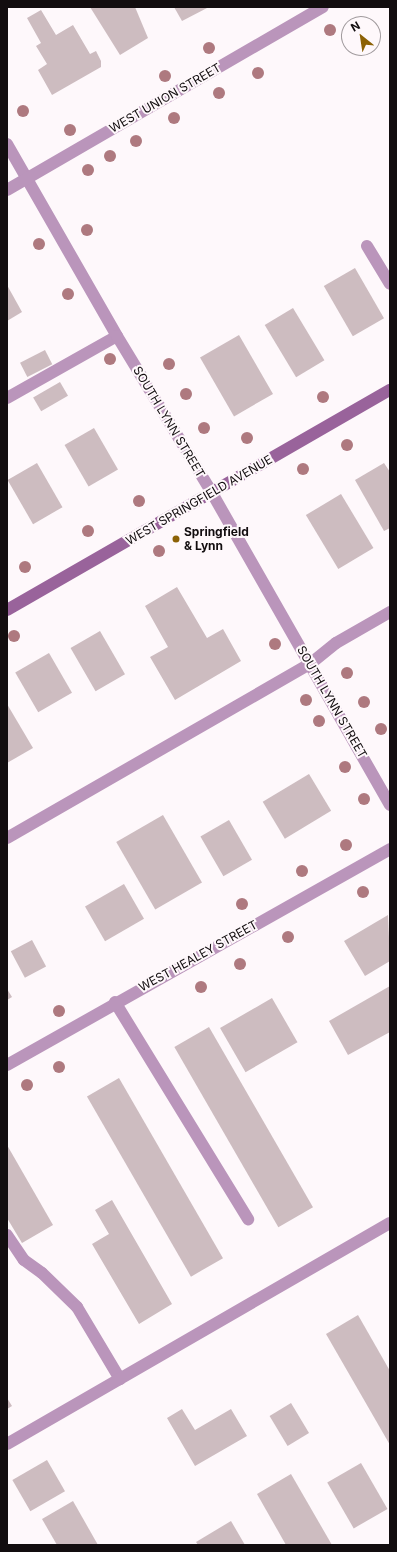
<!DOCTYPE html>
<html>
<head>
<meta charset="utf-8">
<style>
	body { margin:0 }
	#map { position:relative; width:397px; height:1552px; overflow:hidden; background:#fef8fb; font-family:Inter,sans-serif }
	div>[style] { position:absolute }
	.building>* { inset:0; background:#cdbcc0; transform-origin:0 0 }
	.lane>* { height:12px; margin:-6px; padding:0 6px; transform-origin:6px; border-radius:6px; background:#ba95bb }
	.street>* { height:12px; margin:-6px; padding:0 6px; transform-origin:6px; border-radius:6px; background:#ba95bb }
	.secondary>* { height:12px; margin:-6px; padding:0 6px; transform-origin:6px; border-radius:6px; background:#99639b }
	.trees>* { width:12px; height:12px; margin:-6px; border-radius:50%; background:#ae797f }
	.dots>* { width:11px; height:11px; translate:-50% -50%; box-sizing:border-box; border:2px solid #fef8fb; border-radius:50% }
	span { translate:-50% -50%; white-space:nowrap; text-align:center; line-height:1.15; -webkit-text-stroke:4px #fef8fb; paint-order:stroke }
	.street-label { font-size:12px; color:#120d0f }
	.poi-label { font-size:12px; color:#120d0f; font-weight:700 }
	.left { translate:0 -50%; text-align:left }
	.frame { position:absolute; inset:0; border:8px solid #120d0f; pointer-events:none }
	.north { position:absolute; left:341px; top:16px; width:40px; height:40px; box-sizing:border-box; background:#fef8fb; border:1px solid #a09a9d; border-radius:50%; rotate:330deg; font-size:11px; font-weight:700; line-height:16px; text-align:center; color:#120d0f }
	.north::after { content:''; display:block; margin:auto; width:14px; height:18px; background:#8c6206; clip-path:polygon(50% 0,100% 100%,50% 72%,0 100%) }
</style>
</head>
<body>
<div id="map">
	<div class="building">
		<div style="clip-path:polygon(90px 7px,135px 7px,148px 38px,120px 55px)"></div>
		<div style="clip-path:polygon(174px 7px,209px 7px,182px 21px)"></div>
		<div style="clip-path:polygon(41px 10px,56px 35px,73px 25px,90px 54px,96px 51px,101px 61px,101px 67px,52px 95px,38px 70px,47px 64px,36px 46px,41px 43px,27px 18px)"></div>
		<div style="left:355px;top:268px;width:58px;height:36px;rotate:60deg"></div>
		<div style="clip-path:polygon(7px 285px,22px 312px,7px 321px)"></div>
		<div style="left:293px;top:308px;width:61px;height:33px;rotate:59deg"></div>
		<div style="left:239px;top:335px;width:68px;height:45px;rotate:60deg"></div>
		<div style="left:45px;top:350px;width:16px;height:28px;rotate:63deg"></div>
		<div style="left:60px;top:382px;width:16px;height:31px;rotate:60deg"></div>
		<div style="left:94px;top:428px;width:48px;height:34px;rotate:60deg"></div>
		<div style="left:37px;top:463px;width:51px;height:34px;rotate:60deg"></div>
		<div style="clip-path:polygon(384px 463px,390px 472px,390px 528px,384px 531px,355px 480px)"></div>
		<div style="left:341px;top:494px;width:63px;height:41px;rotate:59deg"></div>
		<div style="clip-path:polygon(177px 587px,207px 638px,223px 629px,241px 661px,175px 700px,150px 657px,168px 647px,145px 606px)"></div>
		<div style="left:100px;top:631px;width:50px;height:34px;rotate:60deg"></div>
		<div style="left:49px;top:653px;width:46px;height:39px;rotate:60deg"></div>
		<div style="clip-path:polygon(7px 704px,33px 748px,7px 763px)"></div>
		<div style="left:309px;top:774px;width:43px;height:54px;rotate:59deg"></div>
		<div style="left:163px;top:815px;width:78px;height:54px;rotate:60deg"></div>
		<div style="left:229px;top:820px;width:46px;height:33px;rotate:60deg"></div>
		<div style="left:124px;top:884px;width:40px;height:45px;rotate:60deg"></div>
		<div style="clip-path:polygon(388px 915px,390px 961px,365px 976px,344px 941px)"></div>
		<div style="left:32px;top:940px;width:30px;height:24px;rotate:62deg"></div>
		<div style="clip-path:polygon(390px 986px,390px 1032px,348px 1055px,329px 1021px)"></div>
		<div style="clip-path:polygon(7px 989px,12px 997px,7px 1000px)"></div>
		<div style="left:272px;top:998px;width:51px;height:60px;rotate:60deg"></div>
		<div style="left:209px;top:1027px;width:208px;height:40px;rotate:60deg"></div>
		<div style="left:119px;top:1078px;width:208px;height:37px;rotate:60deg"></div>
		<div style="clip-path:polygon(7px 1145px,53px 1225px,22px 1243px,7px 1218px)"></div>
		<div style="clip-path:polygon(112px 1200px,172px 1304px,139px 1324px,92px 1244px,109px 1234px,95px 1210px)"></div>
		<div style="clip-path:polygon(358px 1315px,390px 1371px,390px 1445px,326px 1334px)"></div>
		<div style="clip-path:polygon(7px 1398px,12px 1406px,7px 1409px)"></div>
		<div style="left:291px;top:1403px;width:35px;height:25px;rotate:59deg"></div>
		<div style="clip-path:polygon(182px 1409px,195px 1430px,231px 1409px,247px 1436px,195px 1466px,167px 1418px)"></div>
		<div style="left:47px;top:1460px;width:36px;height:40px;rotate:60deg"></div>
		<div style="left:361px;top:1463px;width:53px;height:39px;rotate:60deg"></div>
		<div style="clip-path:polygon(291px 1474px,332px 1545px,286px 1545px,257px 1494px)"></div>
		<div style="clip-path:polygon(73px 1501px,98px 1545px,57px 1545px,42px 1519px)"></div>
		<div style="clip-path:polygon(231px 1521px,245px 1545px,198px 1545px,196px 1542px)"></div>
	</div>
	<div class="lane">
		<div style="left:367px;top:246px;width:44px;rotate:58.8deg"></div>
		<div style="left:7px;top:398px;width:126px;rotate:-29.4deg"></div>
		<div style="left:7px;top:838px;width:349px;rotate:-29.9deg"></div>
		<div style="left:310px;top:664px;width:33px;rotate:-39deg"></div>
		<div style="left:336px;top:643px;width:62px;rotate:-29.9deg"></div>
		<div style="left:115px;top:1002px;width:255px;rotate:58.5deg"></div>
		<div style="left:7px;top:1235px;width:30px;rotate:56deg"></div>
		<div style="left:24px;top:1260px;width:22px;rotate:36deg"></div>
		<div style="left:42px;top:1273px;width:49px;rotate:44.2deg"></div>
		<div style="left:77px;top:1307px;width:84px;rotate:59.2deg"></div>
		<div style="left:7px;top:1444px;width:442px;rotate:-30deg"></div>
	</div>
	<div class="street">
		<div style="left:7px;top:144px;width:221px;rotate:60.2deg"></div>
		<div style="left:117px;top:336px;width:184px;rotate:58.8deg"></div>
		<div style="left:212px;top:493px;width:359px;rotate:60.3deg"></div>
		<div style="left:7px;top:190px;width:365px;rotate:-30.1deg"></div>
		<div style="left:7px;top:1065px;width:440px;rotate:-29.4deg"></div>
	</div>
	<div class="secondary">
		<div style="left:7px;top:610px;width:442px;rotate:-29.9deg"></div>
	</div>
	<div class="trees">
		<div style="left:330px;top:30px"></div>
		<div style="left:209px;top:48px"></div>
		<div style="left:258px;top:73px"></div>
		<div style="left:165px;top:76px"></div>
		<div style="left:219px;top:93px"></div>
		<div style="left:23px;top:111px"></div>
		<div style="left:174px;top:118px"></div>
		<div style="left:70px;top:130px"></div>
		<div style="left:136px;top:141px"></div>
		<div style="left:110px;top:156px"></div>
		<div style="left:88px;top:170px"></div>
		<div style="left:87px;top:230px"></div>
		<div style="left:39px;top:244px"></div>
		<div style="left:68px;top:294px"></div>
		<div style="left:110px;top:359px"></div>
		<div style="left:169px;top:364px"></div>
		<div style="left:186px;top:394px"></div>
		<div style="left:323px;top:397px"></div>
		<div style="left:204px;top:428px"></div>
		<div style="left:247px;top:438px"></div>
		<div style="left:347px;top:445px"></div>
		<div style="left:303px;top:469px"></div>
		<div style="left:139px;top:501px"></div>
		<div style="left:88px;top:531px"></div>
		<div style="left:159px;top:551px"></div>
		<div style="left:25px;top:567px"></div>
		<div style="left:14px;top:636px"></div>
		<div style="left:275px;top:644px"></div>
		<div style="left:347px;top:673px"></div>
		<div style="left:306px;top:700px"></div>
		<div style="left:364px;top:702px"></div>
		<div style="left:319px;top:721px"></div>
		<div style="left:381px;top:729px"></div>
		<div style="left:345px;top:767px"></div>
		<div style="left:364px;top:799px"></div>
		<div style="left:346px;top:845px"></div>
		<div style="left:302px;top:871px"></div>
		<div style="left:363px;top:892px"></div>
		<div style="left:242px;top:904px"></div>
		<div style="left:288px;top:937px"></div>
		<div style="left:240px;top:964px"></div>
		<div style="left:201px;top:987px"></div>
		<div style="left:59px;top:1011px"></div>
		<div style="left:59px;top:1067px"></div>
		<div style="left:27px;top:1085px"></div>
	</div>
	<div class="dots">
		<div style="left:176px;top:539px;background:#8c6206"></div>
	</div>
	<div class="street-label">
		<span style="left:165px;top:98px;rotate:-30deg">WEST UNION STREET</span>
		<span style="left:169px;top:422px;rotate:59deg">SOUTH LYNN STREET</span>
		<span style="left:199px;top:500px;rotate:-30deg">WEST SPRINGFIELD AVENUE</span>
		<span style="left:332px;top:702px;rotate:60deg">SOUTH LYNN STREET</span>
		<span style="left:198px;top:956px;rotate:-29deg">WEST HEALEY STREET</span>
	</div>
	<div class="poi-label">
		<span class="left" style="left:184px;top:539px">Springfield<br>&amp; Lynn</span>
	</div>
	<div class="frame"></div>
	<div class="north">N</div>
</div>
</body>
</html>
